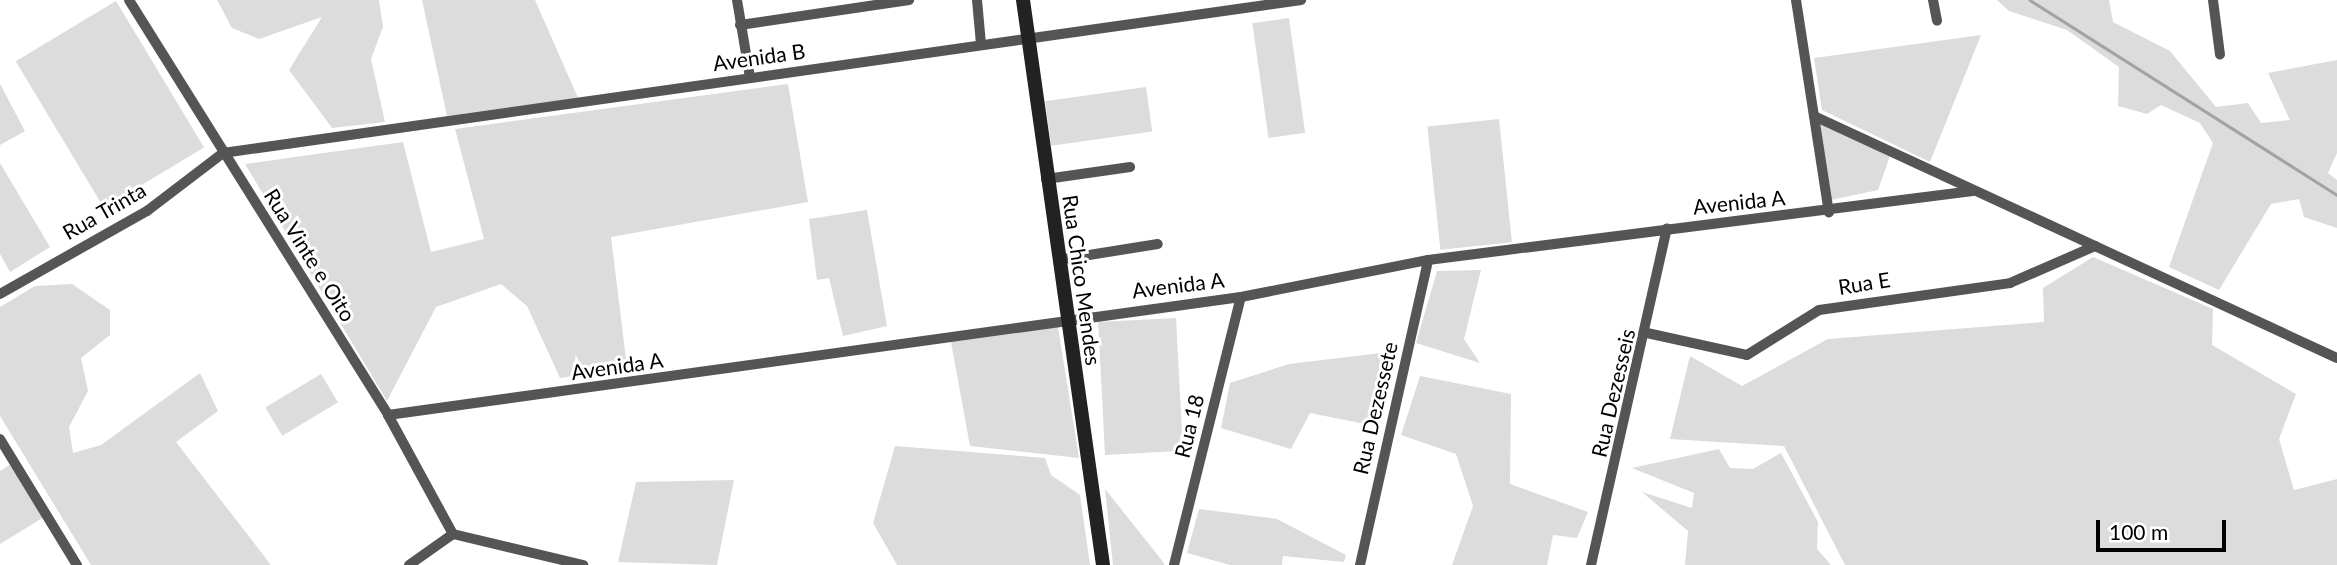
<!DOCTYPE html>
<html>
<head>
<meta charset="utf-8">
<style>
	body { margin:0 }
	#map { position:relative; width:2337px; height:565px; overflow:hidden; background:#fff; font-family:Lato,sans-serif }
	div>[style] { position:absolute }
	.green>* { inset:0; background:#dcdcdc; transform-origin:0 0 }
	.stream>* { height:2.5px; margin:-1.25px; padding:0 1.25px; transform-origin:1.25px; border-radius:1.25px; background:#a3a3a3 }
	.street>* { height:10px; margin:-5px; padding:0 5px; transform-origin:5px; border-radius:5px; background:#555 }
	.secondary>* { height:14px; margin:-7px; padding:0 7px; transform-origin:7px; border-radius:7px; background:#222 }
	span { translate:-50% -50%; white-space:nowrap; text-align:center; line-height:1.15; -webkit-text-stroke:6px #fff; paint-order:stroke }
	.street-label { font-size:21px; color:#000 }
	.scale { position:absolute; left:2096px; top:520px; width:130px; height:32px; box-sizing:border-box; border:4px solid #000; border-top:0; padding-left:9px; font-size:21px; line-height:24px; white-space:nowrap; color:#000; -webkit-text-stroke:5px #fff; paint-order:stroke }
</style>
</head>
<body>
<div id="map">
	<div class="green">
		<div style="clip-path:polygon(217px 0,379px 0,383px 27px,371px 59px,385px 122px,332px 128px,289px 70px,322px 17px,259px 39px,232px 28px)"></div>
		<div style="clip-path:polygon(422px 0,535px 0,578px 98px,447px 116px)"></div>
		<div style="clip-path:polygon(1997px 0,2109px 0,2113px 22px,2170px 51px,2216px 107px,2248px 103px,2261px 123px,2290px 120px,2268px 73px,2337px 60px,2337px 153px,2328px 173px,2337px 180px,2337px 228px,2304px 217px,2299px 199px,2271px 204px,2219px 290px,2169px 267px,2213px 143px,2200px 123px,2161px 105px,2147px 114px,2118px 106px,2119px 67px,2067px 30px,2009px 11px)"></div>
		<div style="left:116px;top:1px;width:171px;height:117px;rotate:59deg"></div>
		<div style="left:1289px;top:18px;width:116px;height:37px;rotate:82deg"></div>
		<div style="clip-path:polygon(1981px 35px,1930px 162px,1822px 110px,1814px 58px)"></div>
		<div style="clip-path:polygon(0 84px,25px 131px,0 145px)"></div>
		<div style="clip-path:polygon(788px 84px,808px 202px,611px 237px,627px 367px,560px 378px,527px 306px,501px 284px,436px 307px,387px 401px,245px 164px,403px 142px,431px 252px,484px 239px,455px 129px)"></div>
		<div style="left:1146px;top:87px;width:45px;height:102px;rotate:82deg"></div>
		<div style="left:1499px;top:119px;width:124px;height:72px;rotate:84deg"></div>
		<div style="clip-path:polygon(1819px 123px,1890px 156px,1878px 190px,1831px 200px)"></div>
		<div style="clip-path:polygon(0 163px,50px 247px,10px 272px,0 254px)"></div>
		<div style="clip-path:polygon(867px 210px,887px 326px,843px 336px,829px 278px,817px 280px,809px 219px)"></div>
		<div style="clip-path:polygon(2093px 257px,2213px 309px,2212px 345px,2296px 394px,2279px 439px,2294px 490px,2337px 479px,2337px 565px,1845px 565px,1784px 446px,1670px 439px,1690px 356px,1742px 386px,1828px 339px,2044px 322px,2043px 288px)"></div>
		<div style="clip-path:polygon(1481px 270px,1464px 339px,1480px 363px,1416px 343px,1437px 271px)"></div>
		<div style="clip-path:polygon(72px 284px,110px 310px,110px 335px,81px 358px,88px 391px,69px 427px,73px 453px,101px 445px,200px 373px,218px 411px,176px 442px,271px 565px,91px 565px,0 416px,0 307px,35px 286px)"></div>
		<div style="left:1176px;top:318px;width:133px;height:78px;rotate:87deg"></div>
		<div style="clip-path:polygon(1058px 327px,1079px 458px,970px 446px,951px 342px)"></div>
		<div style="clip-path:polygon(1397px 351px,1380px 427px,1310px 413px,1291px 449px,1221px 428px,1230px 383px,1289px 364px)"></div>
		<div style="left:321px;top:374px;width:33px;height:65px;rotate:59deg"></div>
		<div style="clip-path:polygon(1420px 376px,1511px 394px,1510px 484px,1588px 512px,1577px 538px,1553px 535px,1547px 565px,1452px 565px,1473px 506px,1456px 454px,1401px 435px)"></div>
		<div style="clip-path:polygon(895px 446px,1045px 458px,1051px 475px,1080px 495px,1090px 565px,897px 565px,873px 523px)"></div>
		<div style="clip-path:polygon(1719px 449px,1730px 468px,1753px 469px,1781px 453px,1818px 522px,1817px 549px,1831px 565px,1685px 565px,1688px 531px,1642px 492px,1692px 508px,1694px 493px,1632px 468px)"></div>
		<div style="clip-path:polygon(11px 464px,44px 517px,0 544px,0 471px)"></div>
		<div style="clip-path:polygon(734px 480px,717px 565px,618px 562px,636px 482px)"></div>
		<div style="clip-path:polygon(1105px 489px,1164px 563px,1164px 565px,1113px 565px)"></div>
		<div style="clip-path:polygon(1199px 509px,1277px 519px,1346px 555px,1344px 562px,1283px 556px,1282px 565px,1230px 565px,1187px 553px)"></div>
	</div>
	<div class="stream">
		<div style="left:2030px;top:0;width:364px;rotate:32.4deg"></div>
	</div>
	<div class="street">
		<div style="left:129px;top:0;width:489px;rotate:58deg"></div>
		<div style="left:388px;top:415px;width:136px;rotate:61.4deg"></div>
		<div style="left:737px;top:0;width:79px;rotate:80.5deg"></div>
		<div style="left:977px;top:0;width:44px;rotate:84.8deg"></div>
		<div style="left:1796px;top:0;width:215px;rotate:81.2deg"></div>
		<div style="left:1933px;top:0;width:21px;rotate:79deg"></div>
		<div style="left:2213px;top:0;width:55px;rotate:82.7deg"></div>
		<div style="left:740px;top:25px;width:171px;rotate:-8.4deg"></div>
		<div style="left:1814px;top:116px;width:576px;rotate:24.83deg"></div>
		<div style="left:1046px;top:179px;width:85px;rotate:-8.1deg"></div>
		<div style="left:1058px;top:260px;width:101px;rotate:-9.1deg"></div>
		<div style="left:0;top:294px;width:169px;rotate:-29.5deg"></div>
		<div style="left:147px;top:211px;width:96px;rotate:-37.3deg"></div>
		<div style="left:223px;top:153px;width:1089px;rotate:-8.08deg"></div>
		<div style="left:1647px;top:333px;width:102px;rotate:12.4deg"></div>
		<div style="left:1747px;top:355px;width:85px;rotate:-32deg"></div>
		<div style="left:1819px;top:310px;width:193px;rotate:-8deg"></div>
		<div style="left:2010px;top:283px;width:93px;rotate:-23.5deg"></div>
		<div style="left:388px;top:415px;width:861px;rotate:-7.88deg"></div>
		<div style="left:1241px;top:297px;width:191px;rotate:-11.2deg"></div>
		<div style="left:1428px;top:260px;width:549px;rotate:-7.22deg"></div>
		<div style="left:0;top:439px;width:148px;rotate:58.6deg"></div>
		<div style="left:409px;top:565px;width:54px;rotate:-35.2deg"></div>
		<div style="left:453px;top:534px;width:134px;rotate:13.4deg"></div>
		<div style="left:1174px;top:565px;width:276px;rotate:-76deg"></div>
		<div style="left:1360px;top:565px;width:312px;rotate:-77.4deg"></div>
		<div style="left:1591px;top:565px;width:345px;rotate:-77.3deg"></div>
	</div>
	<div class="secondary">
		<div style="left:1023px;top:0;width:571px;rotate:81.94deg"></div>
	</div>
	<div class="street-label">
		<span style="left:759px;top:57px;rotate:-8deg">Avenida B</span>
		<span style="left:1739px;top:202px;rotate:-6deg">Avenida A</span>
		<span style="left:104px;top:211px;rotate:-30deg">Rua Trinta</span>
		<span style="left:310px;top:255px;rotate:58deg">Rua Vinte e Oito</span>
		<span style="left:1082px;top:280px;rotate:82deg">Rua Chico Mendes</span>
		<span style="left:1864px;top:283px;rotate:-9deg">Rua E</span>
		<span style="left:1178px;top:285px;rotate:-7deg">Avenida A</span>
		<span style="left:617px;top:366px;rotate:-8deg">Avenida A</span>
		<span style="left:1613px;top:393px;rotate:-77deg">Rua Dezesseis</span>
		<span style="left:1375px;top:408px;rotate:-77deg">Rua Dezessete</span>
		<span style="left:1189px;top:426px;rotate:-76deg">Rua 18</span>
	</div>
	<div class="scale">100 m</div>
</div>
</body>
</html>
